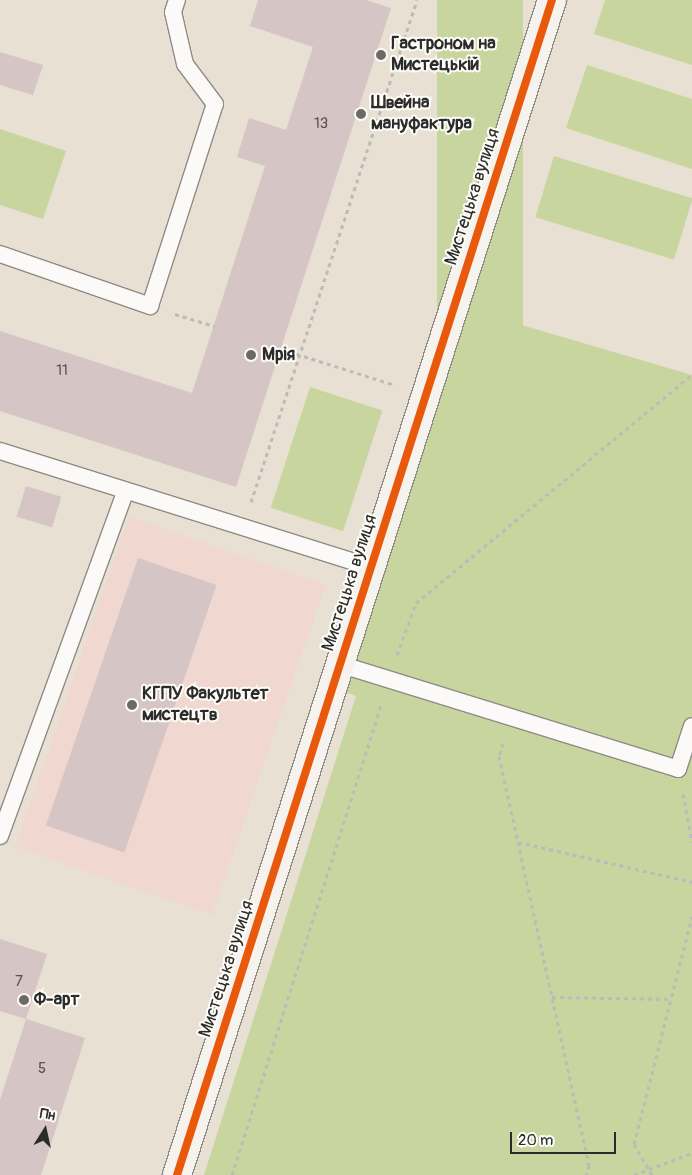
<!DOCTYPE html>
<html>
<head>
<meta charset="utf-8">
<style>
	body { margin:0 }
	#map { position:relative; width:692px; height:1175px; overflow:hidden; background:#e8e0d2; font-family:Pangolin,sans-serif }
	div>[style] { position:absolute }
	.built>* { inset:0; background:#f0d7d0; transform-origin:0 0 }
	.green>* { inset:0; background:#c8d59e; transform-origin:0 0 }
	.building>* { inset:0; background:#d5c5c4; transform-origin:0 0 }
	.path>* { height:3px; margin-top:-1.5px; transform-origin:0; background:repeating-linear-gradient(90deg,#bdbbb9 0 4px,transparent 0 8px) }
	.roads { filter:drop-shadow(1px 0 #8f8b84) drop-shadow(-1px 0 #8f8b84) drop-shadow(0 1px #8f8b84) drop-shadow(0 -1px #8f8b84) }
	.lane>* { height:16px; margin:-8px; padding:0 8px; transform-origin:8px; border-radius:8px; background:#fcfaf8 }
	.secondary>* { height:28px; margin:-14px; padding:0 14px; transform-origin:14px; border-radius:14px; background:#f6f2ee }
	.cycleway>* { height:8px; margin:-4px; padding:0 4px; transform-origin:4px; border-radius:4px; background:#e8590c }
	.dots>* { width:14px; height:14px; translate:-50% -50%; box-sizing:border-box; border:2px solid #fdfcf7; border-radius:50% }
	span { translate:-50% -50%; white-space:nowrap; text-align:center; line-height:1.15; -webkit-text-stroke:4px #fdfcf7; paint-order:stroke }
	.number-label { font-size:15px; color:#565251 }
	.number-label span { -webkit-text-stroke-width:0 }
	.poi-label { font-size:18px; color:#2b2b2b; font-weight:700 }
	.left { translate:0 -50%; text-align:left }
	.street-label { font-size:18px; color:#2b2b2b }
	.north { position:absolute; left:20px; top:1105px; width:50px; height:50px; -webkit-text-stroke:4px #fdfcf7; paint-order:stroke; rotate:10deg; font-size:14px; font-weight:700; line-height:20px; text-align:center; color:#2b2b2b }
	.north::after { content:''; display:block; margin:auto; width:18px; height:22px; background:#2b2b2b; clip-path:polygon(50% 0,100% 100%,50% 72%,0 100%) }
	.scale { position:absolute; left:510px; top:1132px; width:106px; height:22px; box-sizing:border-box; border:2px solid #2b2b2b; border-top:0; padding-left:6px; font-size:15px; line-height:18px; white-space:nowrap; color:#2b2b2b; -webkit-text-stroke:4px #fdfcf7; paint-order:stroke }
</style>
</head>
<body>
<div id="map">
	<div class="built">
		<div style="left:129px;top:517px;width:208px;height:349px;rotate:19deg"></div>
	</div>
	<div class="green">
		<div style="left:437px;top:0;width:86px;height:350px"></div>
		<div style="clip-path:polygon(605px 0,692px 0,692px 65px,594px 34px)"></div>
		<div style="clip-path:polygon(587px 65px,692px 99px,692px 169px,566px 128px)"></div>
		<div style="clip-path:polygon(0 129px,66px 151px,43px 219px,0 205px)"></div>
		<div style="left:554px;top:156px;width:145px;height:64px;rotate:17deg"></div>
		<div style="clip-path:polygon(454px 305px,692px 375px,692px 1175px,204px 1175px,356px 696px,332px 688px)"></div>
		<div style="left:310px;top:387px;width:76px;height:127px;rotate:18deg"></div>
	</div>
	<div class="building">
		<div style="clip-path:polygon(258px 0,366px 0,391px 8px,236px 487px,0 411px,0 331px,192px 393px,265px 166px,237px 157px,249px 118px,286px 130px,313px 47px,250px 26px)"></div>
		<div style="clip-path:polygon(0 52px,43px 65px,33px 95px,0 85px)"></div>
		<div style="left:26px;top:486px;width:37px;height:32px;rotate:17deg"></div>
		<div style="left:138px;top:558px;width:83px;height:283px;rotate:19deg"></div>
		<div style="clip-path:polygon(0 939px,47px 954px,26px 1019px,0 1011px)"></div>
		<div style="clip-path:polygon(26px 1019px,85px 1038px,41px 1175px,0 1175px,0 1100px)"></div>
	</div>
	<div class="path">
		<div style="left:175px;top:314px;width:41px;rotate:17.1deg"></div>
		<div style="left:281px;top:349px;width:120px;rotate:17.5deg"></div>
		<div style="left:251px;top:502px;width:529px;rotate:-71.7deg"></div>
		<div style="left:397px;top:655px;width:55px;rotate:-69.9deg"></div>
		<div style="left:416px;top:603px;width:358px;rotate:-39.6deg"></div>
		<div style="left:503px;top:743px;width:14px;rotate:107deg"></div>
		<div style="left:499px;top:756px;width:419px;rotate:77.6deg"></div>
		<div style="left:589px;top:1165px;width:10px;rotate:107deg"></div>
		<div style="left:683px;top:794px;width:49px;rotate:79.4deg"></div>
		<div style="left:518px;top:842px;width:179px;rotate:12.9deg"></div>
		<div style="left:552px;top:997px;width:119px;rotate:1deg"></div>
		<div style="left:232px;top:1175px;width:494px;rotate:-72.4deg"></div>
		<div style="left:634px;top:1175px;width:62px;rotate:-20.8deg"></div>
		<div style="left:652px;top:1175px;width:36px;rotate:-120deg"></div>
		<div style="left:634px;top:1144px;width:235px;rotate:-75.7deg"></div>
	</div>
	<div class="roads">
		<div class="lane">
			<div style="left:0;top:254px;width:159px;rotate:19.1deg"></div>
			<div style="left:150px;top:306px;width:212px;rotate:-72.2deg"></div>
			<div style="left:215px;top:104px;width:50px;rotate:-126.9deg"></div>
			<div style="left:185px;top:64px;width:53px;rotate:-103deg"></div>
			<div style="left:173px;top:12px;width:13px;rotate:-72deg"></div>
			<div style="left:0;top:451px;width:388px;rotate:17.4deg"></div>
			<div style="left:339px;top:664px;width:355px;rotate:17.2deg"></div>
			<div style="left:678px;top:769px;width:45px;rotate:-72deg"></div>
			<div style="left:0;top:836px;width:366px;rotate:-70deg"></div>
		</div>
		<div class="secondary">
			<div style="left:177px;top:1175px;width:1233px;rotate:-72.3deg"></div>
		</div>
	</div>
	<div class="cycleway">
		<div style="left:177px;top:1175px;width:1233px;rotate:-72.3deg"></div>
	</div>
	<div class="dots">
		<div style="left:381px;top:55px;background:#6d6a65"></div>
		<div style="left:361px;top:114px;background:#6d6a65"></div>
		<div style="left:251px;top:355px;background:#6d6a65"></div>
		<div style="left:132px;top:705px;background:#6d6a65"></div>
		<div style="left:24px;top:1000px;background:#6d6a65"></div>
	</div>
	<div class="number-label">
		<span style="left:321px;top:124px">13</span>
		<span style="left:62px;top:371px">11</span>
		<span style="left:19px;top:982px">7</span>
		<span style="left:42px;top:1069px">5</span>
	</div>
	<div class="poi-label">
		<span class="left" style="left:391px;top:55px">Гастроном на<br>Мистецькій</span>
		<span class="left" style="left:371px;top:114px">Швейна<br>мануфактура</span>
		<span class="left" style="left:262px;top:355px">Мрія</span>
		<span class="left" style="left:142px;top:705px">КГПУ Факультет<br>мистецтв</span>
		<span class="left" style="left:34px;top:1000px">Ф-арт</span>
	</div>
	<div class="street-label">
		<span style="left:473px;top:197px;rotate:-72deg">Мистецька вулиця</span>
		<span style="left:350px;top:583px;rotate:-72deg">Мистецька вулиця</span>
		<span style="left:227px;top:969px;rotate:-72deg">Мистецька вулиця</span>
	</div>
	<div class="north">Пн</div>
	<div class="scale">20 m</div>
</div>
</body>
</html>
